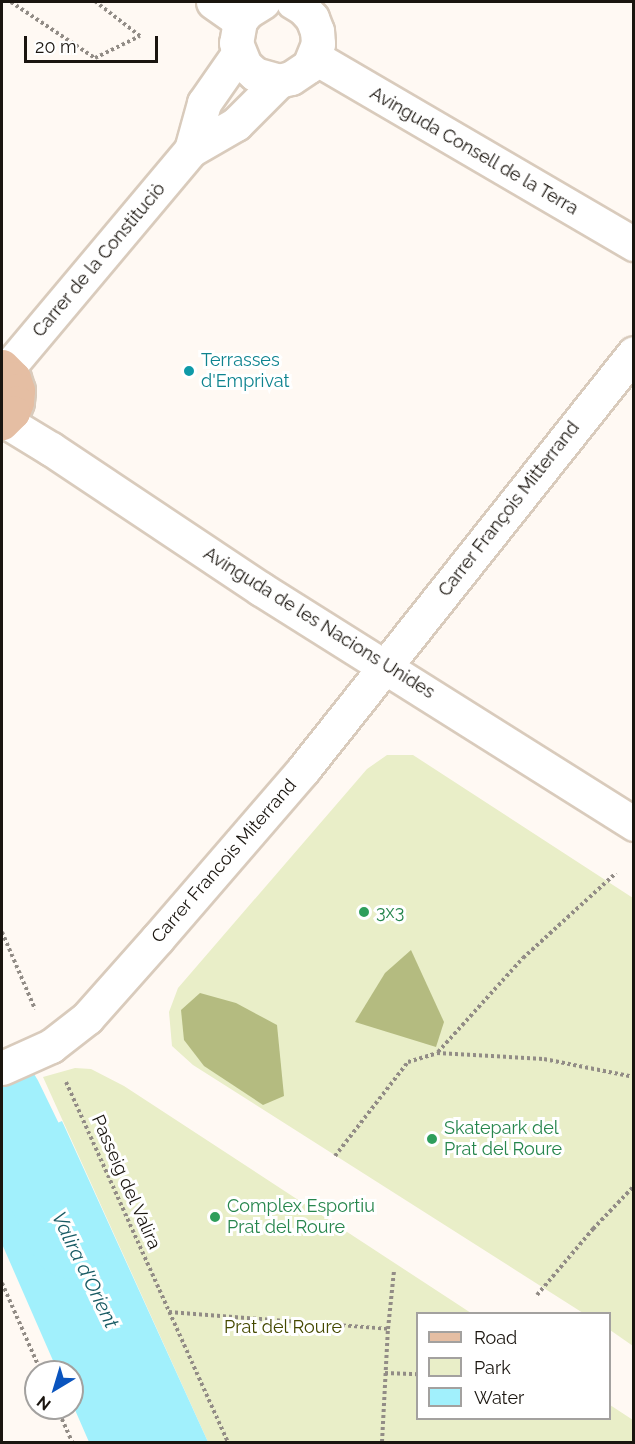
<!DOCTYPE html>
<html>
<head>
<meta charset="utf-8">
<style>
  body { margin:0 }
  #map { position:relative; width:635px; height:1444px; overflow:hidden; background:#fff9f3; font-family:Raleway,sans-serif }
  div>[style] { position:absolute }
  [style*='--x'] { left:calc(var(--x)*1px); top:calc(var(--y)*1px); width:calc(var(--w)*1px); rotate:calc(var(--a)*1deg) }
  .green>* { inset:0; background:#e9eec8 }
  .forest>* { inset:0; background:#b4bb80 }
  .water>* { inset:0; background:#a1f0fc }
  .river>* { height:80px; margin:-40px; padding:0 40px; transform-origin:40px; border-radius:40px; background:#a1f0fc }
  .path>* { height:4px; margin-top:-2px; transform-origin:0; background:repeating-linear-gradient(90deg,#928c86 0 3px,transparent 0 6px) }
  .roads { filter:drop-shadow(2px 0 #d9cbbc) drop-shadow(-2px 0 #d9cbbc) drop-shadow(0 2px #d9cbbc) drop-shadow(0 -2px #d9cbbc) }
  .minor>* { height:33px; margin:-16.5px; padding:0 16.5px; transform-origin:16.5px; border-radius:16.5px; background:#fff }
  .major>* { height:33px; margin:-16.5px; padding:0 16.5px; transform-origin:16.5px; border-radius:16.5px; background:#e5bea3 }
  .dots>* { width:16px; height:16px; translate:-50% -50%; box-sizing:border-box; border:3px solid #fff; border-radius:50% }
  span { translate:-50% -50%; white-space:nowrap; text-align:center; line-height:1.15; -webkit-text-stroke:6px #fff; paint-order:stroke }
  .street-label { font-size:18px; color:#1a150f }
  .culture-label { font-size:18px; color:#0d838f }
  .left { translate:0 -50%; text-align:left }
  .leisure-label { font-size:18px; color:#27864d }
  .park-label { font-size:18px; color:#454901 }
  .water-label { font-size:20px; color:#195b64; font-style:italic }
  .frame { position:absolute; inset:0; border:3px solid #1a150f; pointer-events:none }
  .legend { position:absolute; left:416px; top:1312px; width:195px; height:108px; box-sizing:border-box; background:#fff; border:2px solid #a3a19f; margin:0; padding:8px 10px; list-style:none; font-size:18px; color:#1a150f }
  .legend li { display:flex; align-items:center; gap:12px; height:30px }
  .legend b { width:30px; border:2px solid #a3a19f }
  .north { position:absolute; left:24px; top:1360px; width:60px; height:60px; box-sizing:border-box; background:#fff; border:2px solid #a3a19f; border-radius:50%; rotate:218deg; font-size:16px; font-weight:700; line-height:24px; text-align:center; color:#1a150f }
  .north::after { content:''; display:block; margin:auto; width:21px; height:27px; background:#0a54be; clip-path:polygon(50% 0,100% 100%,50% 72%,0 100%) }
  .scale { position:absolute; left:24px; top:36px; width:134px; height:27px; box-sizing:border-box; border:3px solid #1a150f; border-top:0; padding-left:8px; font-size:18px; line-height:21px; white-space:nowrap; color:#1a150f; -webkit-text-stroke:4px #fff; paint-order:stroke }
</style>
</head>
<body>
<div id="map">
  <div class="green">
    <div style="clip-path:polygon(387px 755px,413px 755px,633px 898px,633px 1346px,610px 1330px,610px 1314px,583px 1313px,193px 1065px,172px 1046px,169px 1012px,178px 988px,367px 769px)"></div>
    <div style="clip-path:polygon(75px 1068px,91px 1069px,124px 1086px,471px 1313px,418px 1314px,418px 1418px,610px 1418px,610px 1405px,633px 1420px,633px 1442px,208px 1442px,43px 1077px)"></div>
  </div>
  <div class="forest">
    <div style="clip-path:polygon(411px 950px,444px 1022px,436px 1047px,355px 1022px,385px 973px)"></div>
    <div style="clip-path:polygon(200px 993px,236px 1003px,277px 1025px,284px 1096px,263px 1105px,204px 1066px,184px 1040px,181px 1010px)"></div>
  </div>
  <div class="water">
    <div style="clip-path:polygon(62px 1121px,208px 1442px,89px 1442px,72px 1403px,72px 1372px,58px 1372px,2px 1244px,2px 1147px)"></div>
  </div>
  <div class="river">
    <div style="--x:2;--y:1098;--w:156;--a:64.1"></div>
  </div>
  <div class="path">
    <div style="--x:11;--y:2;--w:101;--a:33.7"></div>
    <div style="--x:95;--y:58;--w:50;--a:-26.1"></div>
    <div style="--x:140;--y:36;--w:56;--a:-142.3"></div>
    <div style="--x:2;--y:932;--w:84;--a:66.8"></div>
    <div style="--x:438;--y:1052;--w:127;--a:-47.9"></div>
    <div style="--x:523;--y:958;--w:126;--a:-42.4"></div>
    <div style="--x:66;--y:1082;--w:395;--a:65.8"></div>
    <div style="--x:335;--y:1156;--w:119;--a:-52.2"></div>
    <div style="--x:408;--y:1062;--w:30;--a:-17"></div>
    <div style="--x:437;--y:1053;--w:107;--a:3.2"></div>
    <div style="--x:544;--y:1059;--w:92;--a:11.3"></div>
    <div style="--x:2;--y:1283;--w:97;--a:66.3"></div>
    <div style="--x:537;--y:1295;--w:87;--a:-49.7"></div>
    <div style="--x:593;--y:1229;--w:59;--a:-46.4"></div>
    <div style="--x:169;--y:1312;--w:220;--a:4.4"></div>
    <div style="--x:385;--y:1373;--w:33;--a:2"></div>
    <div style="--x:57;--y:1408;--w:37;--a:66"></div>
    <div style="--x:382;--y:1442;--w:113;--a:-87"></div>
    <div style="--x:388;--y:1329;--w:58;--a:-84.1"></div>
  </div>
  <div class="roads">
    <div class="minor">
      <div style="--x:213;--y:2;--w:33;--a:35"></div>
      <div style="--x:263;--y:2;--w:19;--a:148"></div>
      <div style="--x:247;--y:12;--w:11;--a:128"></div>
      <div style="--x:240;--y:21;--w:22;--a:100"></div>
      <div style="--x:236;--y:43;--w:24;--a:68"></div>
      <div style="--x:245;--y:65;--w:13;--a:42"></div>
      <div style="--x:255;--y:74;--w:25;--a:16"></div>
      <div style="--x:279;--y:81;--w:12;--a:-14"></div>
      <div style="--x:291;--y:78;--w:22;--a:-34"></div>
      <div style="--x:309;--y:66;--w:24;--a:-68"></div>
      <div style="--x:318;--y:44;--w:13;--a:-94"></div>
      <div style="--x:317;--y:31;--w:14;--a:-111"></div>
      <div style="--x:312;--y:18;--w:13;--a:-132"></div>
      <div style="--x:303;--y:8;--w:12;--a:-149"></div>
      <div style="--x:314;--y:57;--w:371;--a:30.3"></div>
      <div style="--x:191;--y:150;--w:49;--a:-74.5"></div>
      <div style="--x:204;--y:103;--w:60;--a:-55.2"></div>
      <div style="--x:7;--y:369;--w:286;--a:-50"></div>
      <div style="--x:191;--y:150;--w:52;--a:-30"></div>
      <div style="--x:236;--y:124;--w:61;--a:-45"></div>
      <div style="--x:5;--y:421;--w:54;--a:31.3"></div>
      <div style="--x:51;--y:449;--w:252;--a:33.7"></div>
      <div style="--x:261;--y:589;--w:441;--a:32.2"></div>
      <div style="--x:2;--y:1068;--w:54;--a:-24.2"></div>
      <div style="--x:51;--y:1046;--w:46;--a:-37.9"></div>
      <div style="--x:87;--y:1018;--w:107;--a:-48.4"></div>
      <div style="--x:158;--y:938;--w:222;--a:-49.2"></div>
      <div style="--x:303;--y:770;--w:532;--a:-51.56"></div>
    </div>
    <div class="major">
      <div style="--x:2;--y:366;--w:17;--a:45"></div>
      <div style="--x:14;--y:378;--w:13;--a:72"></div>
      <div style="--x:18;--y:390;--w:12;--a:95"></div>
      <div style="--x:17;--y:402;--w:11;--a:112"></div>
      <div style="--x:13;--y:412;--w:16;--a:135"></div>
    </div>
  </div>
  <div class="dots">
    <div style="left:189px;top:371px;background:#0f9aa8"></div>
    <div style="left:364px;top:912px;background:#2e9e5b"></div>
    <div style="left:432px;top:1139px;background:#2e9e5b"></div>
    <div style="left:215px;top:1217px;background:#2e9e5b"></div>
  </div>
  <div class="street-label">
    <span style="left:474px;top:151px;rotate:30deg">Avinguda Consell de la Terra</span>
    <span style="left:99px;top:260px;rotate:-50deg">Carrer de la Constituciò</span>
    <span style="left:509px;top:509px;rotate:-52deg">Carrer François Mitterrand</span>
    <span style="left:319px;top:623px;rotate:32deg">Avinguda de les Nacions Unides</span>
    <span style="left:224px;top:861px;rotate:-49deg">Carrer Francois Miterrand</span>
    <span style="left:126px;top:1182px;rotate:66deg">Passeig del Valira</span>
  </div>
  <div class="culture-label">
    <span class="left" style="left:201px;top:371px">Terrasses<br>d'Emprivat</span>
  </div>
  <div class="leisure-label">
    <span class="left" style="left:376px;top:912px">3x3</span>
    <span class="left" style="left:444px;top:1139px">Skatepark del<br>Prat del Roure</span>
    <span class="left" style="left:227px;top:1217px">Complex Esportiu<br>Prat del Roure</span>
  </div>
  <div class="park-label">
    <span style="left:283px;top:1327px">Prat del Roure</span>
  </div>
  <div class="water-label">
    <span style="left:85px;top:1270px;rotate:64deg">Valira d'Orient</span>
  </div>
  <div class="frame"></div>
  <ul class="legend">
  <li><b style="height:8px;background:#e5bea3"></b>Road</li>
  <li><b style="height:16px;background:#e9eec8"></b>Park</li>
  <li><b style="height:16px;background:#a1f0fc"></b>Water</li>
  </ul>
  <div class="north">N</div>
  <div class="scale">20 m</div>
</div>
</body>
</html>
